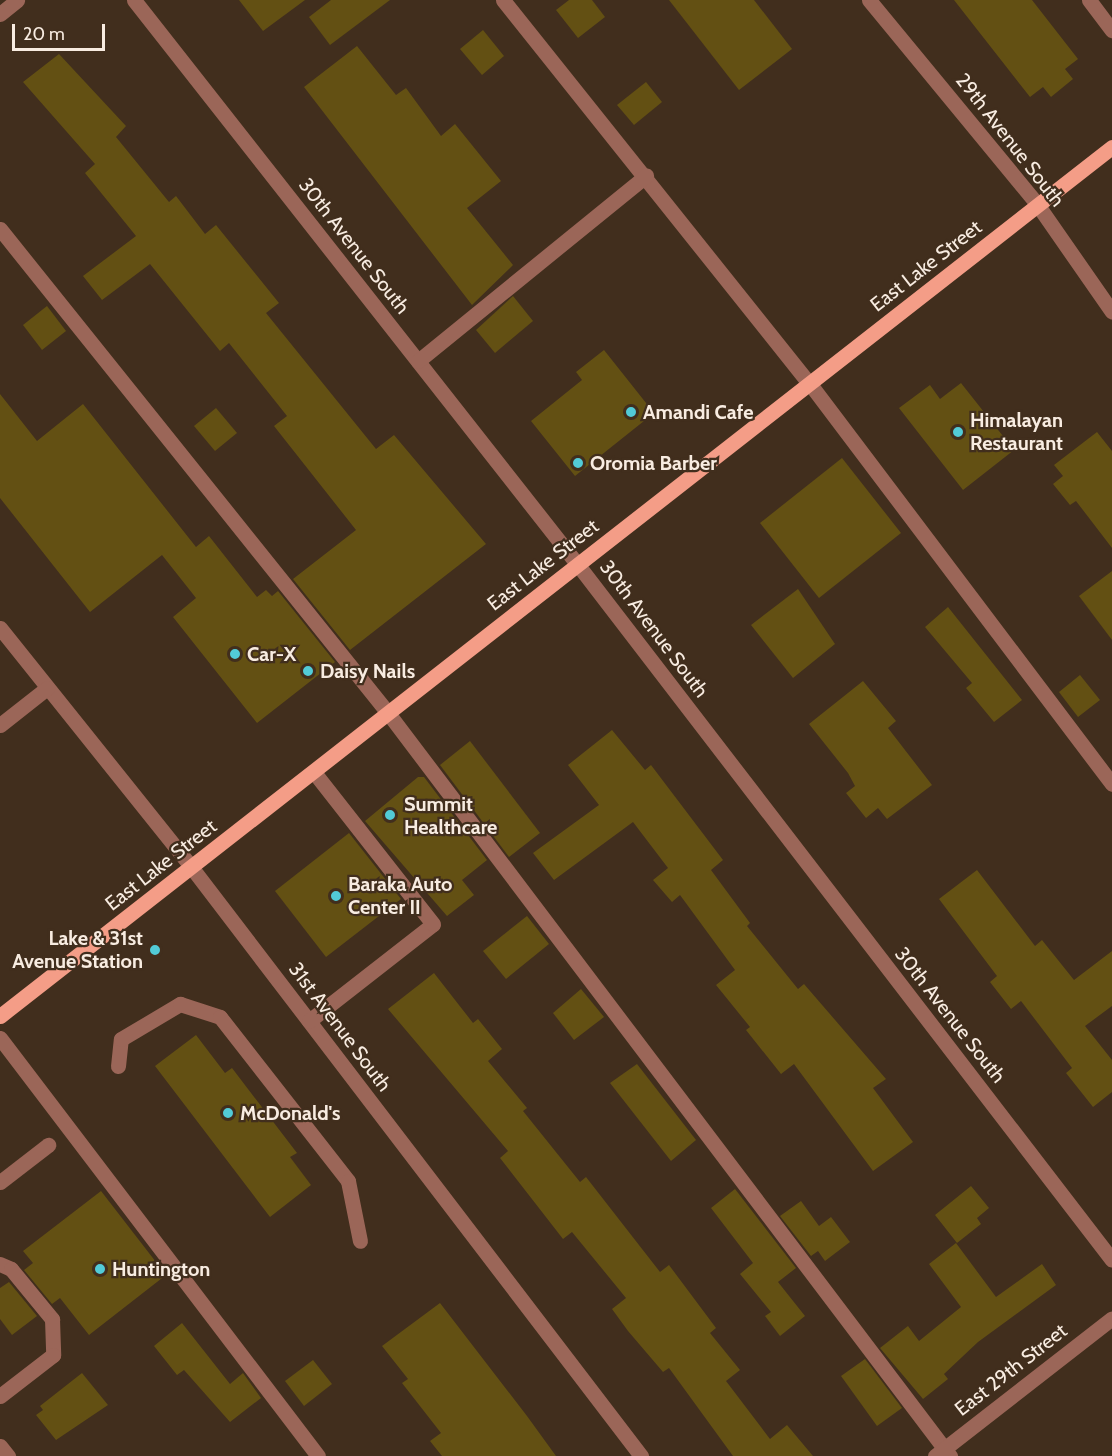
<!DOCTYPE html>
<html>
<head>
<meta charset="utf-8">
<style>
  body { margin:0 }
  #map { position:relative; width:1112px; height:1456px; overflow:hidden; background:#412e1d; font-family:Cabin,sans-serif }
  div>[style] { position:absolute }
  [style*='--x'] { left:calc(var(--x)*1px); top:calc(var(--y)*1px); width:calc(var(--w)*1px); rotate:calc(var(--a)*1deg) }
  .building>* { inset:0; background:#635013 }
  .minor>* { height:15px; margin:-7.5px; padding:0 7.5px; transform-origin:7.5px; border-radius:7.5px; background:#9b6658 }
  .major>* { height:15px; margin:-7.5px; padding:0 7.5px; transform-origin:7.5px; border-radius:7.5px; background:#f49d87 }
  .dots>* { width:16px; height:16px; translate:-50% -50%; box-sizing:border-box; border:3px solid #412e1d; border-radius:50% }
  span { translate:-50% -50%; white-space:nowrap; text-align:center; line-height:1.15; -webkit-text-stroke:4.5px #412e1d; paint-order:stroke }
  .street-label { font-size:20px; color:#f8ece1 }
  .poi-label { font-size:20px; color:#f8ece1; font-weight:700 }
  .left { translate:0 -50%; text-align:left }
  .right { translate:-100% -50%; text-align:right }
  .scale { position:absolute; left:12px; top:24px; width:93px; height:27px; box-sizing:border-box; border:3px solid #f8ece1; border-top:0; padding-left:8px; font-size:18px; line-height:21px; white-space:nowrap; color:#f8ece1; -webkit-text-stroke:4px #412e1d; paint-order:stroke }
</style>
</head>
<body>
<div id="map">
  <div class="building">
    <div style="clip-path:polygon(239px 0,305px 0,263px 31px)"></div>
    <div style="clip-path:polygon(331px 0,390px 0,330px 45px,309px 17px)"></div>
    <div style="clip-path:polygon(569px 0,592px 0,605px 17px,578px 38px,556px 10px)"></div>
    <div style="clip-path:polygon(669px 0,754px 0,792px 49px,739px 90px)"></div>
    <div style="clip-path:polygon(954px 0,1032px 0,1078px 59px,1065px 69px,1073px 79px,1051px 97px,1043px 87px,1030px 97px)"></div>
    <div style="clip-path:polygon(483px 30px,504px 56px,482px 75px,460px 49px)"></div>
    <div style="clip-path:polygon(357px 46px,396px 95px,406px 88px,441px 136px,455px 124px,501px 181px,467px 208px,513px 265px,472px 305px,304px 87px)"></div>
    <div style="clip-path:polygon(59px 54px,126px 126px,116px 137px,169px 202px,176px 196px,205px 234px,216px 225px,279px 303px,266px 313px,376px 449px,394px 435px,486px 544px,350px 650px,293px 579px,356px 530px,274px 426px,287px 416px,229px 343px,220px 351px,150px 264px,102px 300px,83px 276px,136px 236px,85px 173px,95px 164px,23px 82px)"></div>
    <div style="clip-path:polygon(646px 82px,662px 102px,634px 125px,617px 105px)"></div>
    <div style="clip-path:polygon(513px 296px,533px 321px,495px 353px,476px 330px)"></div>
    <div style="clip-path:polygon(47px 306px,66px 331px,42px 350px,23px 325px)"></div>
    <div style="clip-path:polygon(604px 350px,654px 413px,575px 476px,531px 421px,582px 380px,576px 372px)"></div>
    <div style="clip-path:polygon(961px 383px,1014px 450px,963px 490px,899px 408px,930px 385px,940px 399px)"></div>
    <div style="clip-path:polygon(0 394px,37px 441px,83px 404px,196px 547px,209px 536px,257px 597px,266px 590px,272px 596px,278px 591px,335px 662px,257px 723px,173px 617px,196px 598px,162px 555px,90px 612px,0 498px)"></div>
    <div style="clip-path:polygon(216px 408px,237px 433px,215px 451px,194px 426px)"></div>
    <div style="clip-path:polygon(1097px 432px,1112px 451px,1112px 548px,1076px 501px,1070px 505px,1053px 484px,1063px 476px,1054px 465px)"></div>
    <div style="clip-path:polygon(842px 458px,901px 533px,819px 598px,760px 523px)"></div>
    <div style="clip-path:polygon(1112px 571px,1112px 640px,1079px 596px)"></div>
    <div style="clip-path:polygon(798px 589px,835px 644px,793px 678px,751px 625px)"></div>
    <div style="clip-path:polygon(948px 607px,1022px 700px,994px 722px,966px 688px,972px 683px,925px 627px)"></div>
    <div style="clip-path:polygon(1080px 675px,1100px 700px,1078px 717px,1059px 692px)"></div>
    <div style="clip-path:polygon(863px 681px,896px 721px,888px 728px,932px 785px,887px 819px,878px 808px,866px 818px,846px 793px,855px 786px,848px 773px,809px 724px)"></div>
    <div style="clip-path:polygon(612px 730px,645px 770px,651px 765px,723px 860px,711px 870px,750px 923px,747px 926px,798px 989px,804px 984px,886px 1079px,873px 1088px,913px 1142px,873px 1171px,794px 1064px,781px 1074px,746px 1030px,750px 1027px,716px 985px,735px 970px,680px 895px,672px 902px,653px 880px,668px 868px,633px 822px,554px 880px,533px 853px,599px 805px,568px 765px)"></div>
    <div style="clip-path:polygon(470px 741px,540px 833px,509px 857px,440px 765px)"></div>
    <div style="clip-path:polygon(418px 777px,424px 777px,487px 860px,462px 880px,474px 895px,447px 916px,365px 821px)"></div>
    <div style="clip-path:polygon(349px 833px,401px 899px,326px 957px,275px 891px)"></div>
    <div style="clip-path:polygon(977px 870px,1035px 946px,1042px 940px,1074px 980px,1112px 951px,1112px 1006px,1085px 1026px,1112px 1060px,1112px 1092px,1093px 1107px,1066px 1073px,1072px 1068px,1021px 1001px,1011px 1009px,990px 982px,997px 976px,939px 899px)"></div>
    <div style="clip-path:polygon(527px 916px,549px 944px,506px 979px,483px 951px)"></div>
    <div style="clip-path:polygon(434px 973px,473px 1023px,478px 1019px,502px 1049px,488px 1061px,527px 1108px,523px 1111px,580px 1182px,586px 1177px,660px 1272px,669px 1265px,716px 1328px,710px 1333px,740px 1370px,726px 1381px,770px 1439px,787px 1425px,813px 1456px,733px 1456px,669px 1368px,663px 1372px,628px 1331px,612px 1309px,626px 1298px,572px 1232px,563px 1239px,500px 1158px,508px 1151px,388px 1009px)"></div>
    <div style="clip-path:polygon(581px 989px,604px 1017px,574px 1040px,553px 1013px)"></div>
    <div style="clip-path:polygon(196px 1035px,225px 1073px,232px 1068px,297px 1153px,290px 1157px,311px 1185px,270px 1217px,155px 1066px)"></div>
    <div style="clip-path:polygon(637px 1064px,696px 1140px,671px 1161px,610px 1083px)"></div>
    <div style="clip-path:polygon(971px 1186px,989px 1208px,977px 1218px,981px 1224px,957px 1243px,935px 1215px)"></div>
    <div style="clip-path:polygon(735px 1189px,796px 1268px,778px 1282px,805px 1316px,780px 1336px,765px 1316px,771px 1312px,740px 1274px,753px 1263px,711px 1208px)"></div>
    <div style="clip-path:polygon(101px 1191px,166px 1275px,89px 1335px,60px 1298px,52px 1304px,24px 1270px,33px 1263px,23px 1251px)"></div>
    <div style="clip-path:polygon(801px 1201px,819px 1226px,831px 1217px,850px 1242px,825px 1261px,818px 1251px,811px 1256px,780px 1216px)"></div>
    <div style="clip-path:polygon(956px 1243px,996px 1297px,1042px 1264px,1056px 1285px,978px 1342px,944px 1374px,948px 1379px,923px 1399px,880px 1348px,908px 1326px,919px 1341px,961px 1307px,929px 1264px)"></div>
    <div style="clip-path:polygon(9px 1282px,37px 1316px,12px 1335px,0 1319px,0 1288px)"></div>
    <div style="clip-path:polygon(440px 1303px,527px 1416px,556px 1456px,442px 1456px,430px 1441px,441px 1433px,402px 1383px,408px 1379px,382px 1346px)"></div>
    <div style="clip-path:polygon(182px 1323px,230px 1384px,243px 1373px,261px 1398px,230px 1422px,184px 1370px,177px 1375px,154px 1346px)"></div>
    <div style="clip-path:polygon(865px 1359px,902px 1408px,877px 1426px,841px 1376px)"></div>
    <div style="clip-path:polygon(313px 1360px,332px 1384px,304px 1406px,285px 1381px)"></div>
    <div style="clip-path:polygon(82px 1373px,108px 1405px,56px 1440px,36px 1415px,43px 1410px,40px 1406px)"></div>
  </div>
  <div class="minor">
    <div style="--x:134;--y:0;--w:719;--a:51.84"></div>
    <div style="--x:578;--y:565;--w:876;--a:52.46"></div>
    <div style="--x:503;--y:0;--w:492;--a:51.4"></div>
    <div style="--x:810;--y:384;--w:501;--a:52.95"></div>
    <div style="--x:869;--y:0;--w:264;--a:50.5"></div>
    <div style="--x:1037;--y:204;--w:131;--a:55.2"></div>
    <div style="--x:1089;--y:0;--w:38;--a:53"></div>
    <div style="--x:0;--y:14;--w:22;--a:-39"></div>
    <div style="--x:0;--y:229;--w:620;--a:51.28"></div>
    <div style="--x:388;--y:713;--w:932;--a:52.9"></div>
    <div style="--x:418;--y:361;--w:294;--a:-39.1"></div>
    <div style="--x:0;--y:628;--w:307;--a:51.3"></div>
    <div style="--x:192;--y:868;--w:740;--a:52.63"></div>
    <div style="--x:0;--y:725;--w:60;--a:-38.2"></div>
    <div style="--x:309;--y:1021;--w:157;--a:-38"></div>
    <div style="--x:433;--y:924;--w:193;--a:-128.1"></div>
    <div style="--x:0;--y:1038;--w:525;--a:52.74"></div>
    <div style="--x:118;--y:1066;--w:27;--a:-84"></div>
    <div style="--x:121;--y:1039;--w:69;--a:-30.7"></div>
    <div style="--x:180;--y:1004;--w:42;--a:18"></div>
    <div style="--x:220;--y:1017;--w:208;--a:52"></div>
    <div style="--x:348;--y:1181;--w:61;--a:78.7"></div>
    <div style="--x:0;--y:1182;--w:61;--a:-37.6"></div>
    <div style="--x:0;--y:1264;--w:12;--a:24"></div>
    <div style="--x:11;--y:1269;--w:65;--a:50.6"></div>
    <div style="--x:52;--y:1319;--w:36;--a:88"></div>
    <div style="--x:53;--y:1355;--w:67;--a:142.3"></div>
    <div style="--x:0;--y:1446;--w:13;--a:51"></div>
    <div style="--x:935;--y:1456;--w:224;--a:-37.9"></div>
  </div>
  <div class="major">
    <div style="--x:0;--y:1016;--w:1411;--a:-38.01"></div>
  </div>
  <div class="dots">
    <div style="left:631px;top:412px;background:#52cbd7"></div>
    <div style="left:958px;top:432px;background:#52cbd7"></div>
    <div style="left:578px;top:463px;background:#52cbd7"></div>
    <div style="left:235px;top:654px;background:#52cbd7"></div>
    <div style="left:308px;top:671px;background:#52cbd7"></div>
    <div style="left:390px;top:815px;background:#52cbd7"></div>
    <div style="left:336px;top:896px;background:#52cbd7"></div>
    <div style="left:155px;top:950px;background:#52cbd7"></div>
    <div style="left:228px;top:1113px;background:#52cbd7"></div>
    <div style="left:100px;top:1269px;background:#52cbd7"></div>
  </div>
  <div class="street-label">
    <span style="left:1010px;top:140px;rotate:52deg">29th Avenue South</span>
    <span style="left:354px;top:246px;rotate:52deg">30th Avenue South</span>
    <span style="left:926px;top:266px;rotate:-38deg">East Lake Street</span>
    <span style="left:543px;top:565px;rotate:-38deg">East Lake Street</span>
    <span style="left:654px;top:629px;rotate:53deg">30th Avenue South</span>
    <span style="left:161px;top:865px;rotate:-38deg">East Lake Street</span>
    <span style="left:950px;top:1015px;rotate:52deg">30th Avenue South</span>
    <span style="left:340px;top:1027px;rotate:53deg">31st Avenue South</span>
    <span style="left:1011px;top:1370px;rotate:-38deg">East 29th Street</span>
  </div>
  <div class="poi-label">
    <span class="left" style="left:643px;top:412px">Amandi Cafe</span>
    <span class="left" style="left:970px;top:432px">Himalayan<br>Restaurant</span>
    <span class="left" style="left:590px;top:463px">Oromia Barber</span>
    <span class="left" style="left:247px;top:654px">Car-X</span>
    <span class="left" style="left:320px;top:671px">Daisy Nails</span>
    <span class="left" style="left:404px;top:816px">Summit<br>Healthcare</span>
    <span class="left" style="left:348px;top:896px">Baraka Auto<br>Center II</span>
    <span class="right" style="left:143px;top:950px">Lake &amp; 31st<br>Avenue Station</span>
    <span class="left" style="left:240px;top:1113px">McDonald's</span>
    <span class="left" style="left:112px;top:1269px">Huntington</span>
  </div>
  <div class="scale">20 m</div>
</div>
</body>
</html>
